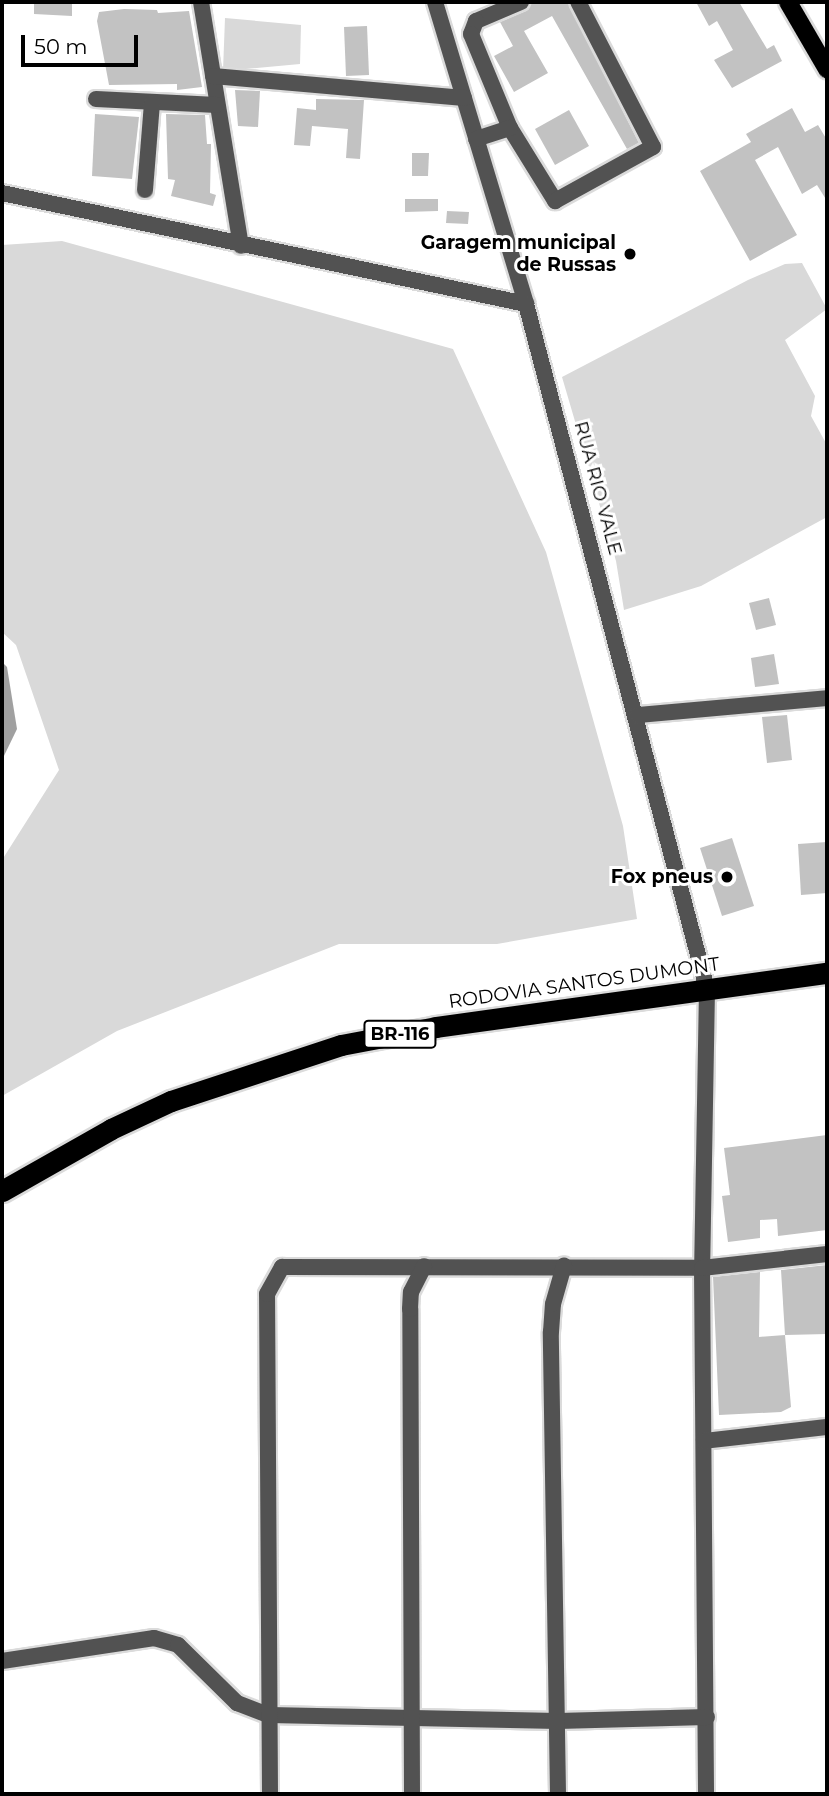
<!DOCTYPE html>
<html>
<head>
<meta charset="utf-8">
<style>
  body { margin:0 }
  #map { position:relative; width:829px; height:1796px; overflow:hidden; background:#fff; font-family:Montserrat,sans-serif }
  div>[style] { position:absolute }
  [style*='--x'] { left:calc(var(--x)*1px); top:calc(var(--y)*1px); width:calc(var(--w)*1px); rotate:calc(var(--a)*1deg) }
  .green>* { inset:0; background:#d9d9d9 }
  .water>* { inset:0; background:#a0a0a0 }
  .building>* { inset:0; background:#c2c2c2 }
  .roads { filter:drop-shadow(2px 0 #dbdbdb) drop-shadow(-2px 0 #dbdbdb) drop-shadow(0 2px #dbdbdb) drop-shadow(0 -2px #dbdbdb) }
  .minor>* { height:16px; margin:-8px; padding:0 8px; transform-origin:8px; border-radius:8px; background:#525252 }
  .major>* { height:18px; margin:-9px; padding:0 9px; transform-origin:9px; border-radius:9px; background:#000 }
  .highway>* { height:21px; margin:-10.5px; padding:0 10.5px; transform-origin:10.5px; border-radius:10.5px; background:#000 }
  .dots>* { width:19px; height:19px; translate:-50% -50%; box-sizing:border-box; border:4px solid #fff; border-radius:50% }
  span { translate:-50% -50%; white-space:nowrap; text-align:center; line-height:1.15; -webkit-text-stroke:6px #fff; paint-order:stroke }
  .shield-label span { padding:2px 5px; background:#fff; border:2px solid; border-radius:5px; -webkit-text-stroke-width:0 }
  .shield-label { font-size:18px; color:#000; font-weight:700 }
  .poi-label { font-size:19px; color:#000; font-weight:700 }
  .right { translate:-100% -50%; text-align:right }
  .street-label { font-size:19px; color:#000 }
  .frame { position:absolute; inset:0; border:4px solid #000; pointer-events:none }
  .scale { position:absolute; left:21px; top:35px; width:117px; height:32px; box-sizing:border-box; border:4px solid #000; border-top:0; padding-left:9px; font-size:21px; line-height:24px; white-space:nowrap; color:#000; -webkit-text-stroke:5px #fff; paint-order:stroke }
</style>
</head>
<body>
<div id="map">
  <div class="green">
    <div style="clip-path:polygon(225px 18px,301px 25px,300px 64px,223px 71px)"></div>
    <div style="clip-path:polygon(62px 241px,453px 349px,546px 552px,623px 826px,637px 919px,497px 944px,339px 944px,117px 1031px,2px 1096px,2px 860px,59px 770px,16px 645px,2px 632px,2px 245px)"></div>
    <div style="clip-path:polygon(802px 263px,827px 309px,785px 340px,815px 396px,811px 416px,827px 445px,827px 517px,701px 586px,624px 610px,616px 561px,562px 377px,748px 280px,785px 264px)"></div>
  </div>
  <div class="water">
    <div style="clip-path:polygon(2px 662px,7px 667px,17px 729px,2px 760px)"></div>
  </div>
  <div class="building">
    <div style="clip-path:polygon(34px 2px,72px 2px,72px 16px,34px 14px)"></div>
    <div style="clip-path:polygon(533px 2px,568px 2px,639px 143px,627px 149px,552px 16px,524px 31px,548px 73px,514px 92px,494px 56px,513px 46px,500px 22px,526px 11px)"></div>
    <div style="clip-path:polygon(696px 2px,739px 2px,767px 49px,774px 45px,782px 61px,732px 88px,714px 60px,733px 50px,717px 21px,709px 26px)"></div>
    <div style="clip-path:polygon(124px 9px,157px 10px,158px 13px,189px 11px,202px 87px,177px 90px,177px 84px,109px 85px,97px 21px,99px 12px)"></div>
    <div style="clip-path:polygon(367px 26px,369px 75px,346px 76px,344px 27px)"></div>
    <div style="clip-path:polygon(235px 90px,260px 91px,258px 127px,238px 126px)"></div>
    <div style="clip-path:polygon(316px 99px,364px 100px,360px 159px,346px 158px,348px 129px,312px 126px,310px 146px,294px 145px,297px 108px,316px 110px)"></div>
    <div style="clip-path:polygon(792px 108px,805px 132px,818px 125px,827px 140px,827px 201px,817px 185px,802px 194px,778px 147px,755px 160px,797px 235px,750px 261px,700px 171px,751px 142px,746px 134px)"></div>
    <div style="clip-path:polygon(569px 110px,589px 146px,555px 165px,535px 129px)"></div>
    <div style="clip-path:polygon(95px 114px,139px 117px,132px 179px,92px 176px)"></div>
    <div style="clip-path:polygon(166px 114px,205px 115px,207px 144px,211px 144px,210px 193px,216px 195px,213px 206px,171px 196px,175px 180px,168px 179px)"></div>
    <div style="clip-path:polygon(412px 153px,429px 153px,428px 176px,412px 176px)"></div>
    <div style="clip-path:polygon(405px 199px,438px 199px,438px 211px,405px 212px)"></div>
    <div style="clip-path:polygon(447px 211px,469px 212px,468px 224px,446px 223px)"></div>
    <div style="clip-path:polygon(769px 598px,776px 625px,756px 630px,749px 603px)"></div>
    <div style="clip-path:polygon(774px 654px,779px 684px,755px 687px,751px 658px)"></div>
    <div style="clip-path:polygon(787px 715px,792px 760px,767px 763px,762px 717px)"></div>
    <div style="clip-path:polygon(732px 838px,754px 906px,722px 916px,700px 848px)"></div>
    <div style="clip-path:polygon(827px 842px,827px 893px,801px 895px,798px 844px)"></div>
    <div style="clip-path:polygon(827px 1135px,827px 1230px,778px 1236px,777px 1219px,760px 1220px,760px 1238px,728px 1242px,722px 1196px,730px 1195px,724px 1148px)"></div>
    <div style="clip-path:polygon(827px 1265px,827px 1334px,785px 1335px,781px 1270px)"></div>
    <div style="clip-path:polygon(760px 1272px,759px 1337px,785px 1335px,791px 1407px,781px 1412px,719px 1415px,713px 1277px)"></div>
  </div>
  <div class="roads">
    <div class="minor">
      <div style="--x:201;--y:2;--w:247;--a:80.7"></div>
      <div style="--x:435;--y:2;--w:315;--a:73.2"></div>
      <div style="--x:526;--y:304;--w:709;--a:75.2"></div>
      <div style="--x:707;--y:989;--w:279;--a:91"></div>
      <div style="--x:702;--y:1268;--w:526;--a:89.56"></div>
      <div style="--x:521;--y:2;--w:49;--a:157.1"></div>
      <div style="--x:476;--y:21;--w:14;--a:111"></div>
      <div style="--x:471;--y:34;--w:102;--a:67.5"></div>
      <div style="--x:510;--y:128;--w:86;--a:58.3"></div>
      <div style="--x:555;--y:201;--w:112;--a:-28.9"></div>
      <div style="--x:653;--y:147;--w:163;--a:-117.3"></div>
      <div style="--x:213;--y:76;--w:252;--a:5"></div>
      <div style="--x:96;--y:99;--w:121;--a:2.8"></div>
      <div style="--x:476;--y:139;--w:36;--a:-18"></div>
      <div style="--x:145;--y:190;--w:87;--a:-85.4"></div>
      <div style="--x:2;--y:193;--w:536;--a:11.96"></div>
      <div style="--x:638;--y:715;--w:190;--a:-5.1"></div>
      <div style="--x:704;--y:1441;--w:124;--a:-6.5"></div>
      <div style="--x:2;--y:1661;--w:154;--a:-8.6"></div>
      <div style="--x:154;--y:1638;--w:25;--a:16"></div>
      <div style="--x:178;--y:1645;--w:83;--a:44.5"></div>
      <div style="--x:237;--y:1703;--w:34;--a:21"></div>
      <div style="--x:269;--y:1715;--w:289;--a:1.2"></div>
      <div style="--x:558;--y:1721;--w:149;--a:-1.5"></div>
      <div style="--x:270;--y:1794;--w:500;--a:-90.34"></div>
      <div style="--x:267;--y:1294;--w:31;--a:-61"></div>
      <div style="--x:282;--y:1267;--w:420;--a:0.1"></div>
      <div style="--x:702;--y:1268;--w:126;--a:-6.4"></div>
      <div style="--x:412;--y:1794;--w:485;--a:-90.2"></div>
      <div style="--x:410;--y:1309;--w:17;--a:-87"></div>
      <div style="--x:411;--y:1292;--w:29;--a:-63"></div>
      <div style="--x:558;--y:1794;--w:462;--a:-90.9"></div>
      <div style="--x:551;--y:1332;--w:28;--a:-86"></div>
      <div style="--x:553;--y:1304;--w:40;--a:-74"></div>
    </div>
    <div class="major">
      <div style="--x:788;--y:2;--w:78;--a:59.8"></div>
    </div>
    <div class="highway">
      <div style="--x:2;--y:1191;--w:125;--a:-29.6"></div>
      <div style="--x:111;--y:1129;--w:66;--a:-25"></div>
      <div style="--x:171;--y:1101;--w:179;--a:-18.2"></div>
      <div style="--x:341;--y:1045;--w:97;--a:-10.7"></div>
      <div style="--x:436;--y:1027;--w:395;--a:-7.9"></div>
    </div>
  </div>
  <div class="dots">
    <div style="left:630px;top:254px;background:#000"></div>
    <div style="left:727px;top:877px;background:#000"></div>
  </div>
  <div class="shield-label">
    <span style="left:400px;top:1034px">BR-116</span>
  </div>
  <div class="poi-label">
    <span class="right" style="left:616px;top:254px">Garagem municipal<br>de Russas</span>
    <span class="right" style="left:713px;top:877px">Fox pneus</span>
  </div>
  <div class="street-label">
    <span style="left:598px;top:488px;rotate:75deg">RUA RIO VALE</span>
    <span style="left:584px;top:983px;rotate:-8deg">RODOVIA SANTOS DUMONT</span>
  </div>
  <div class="frame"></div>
  <div class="scale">50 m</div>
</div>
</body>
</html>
